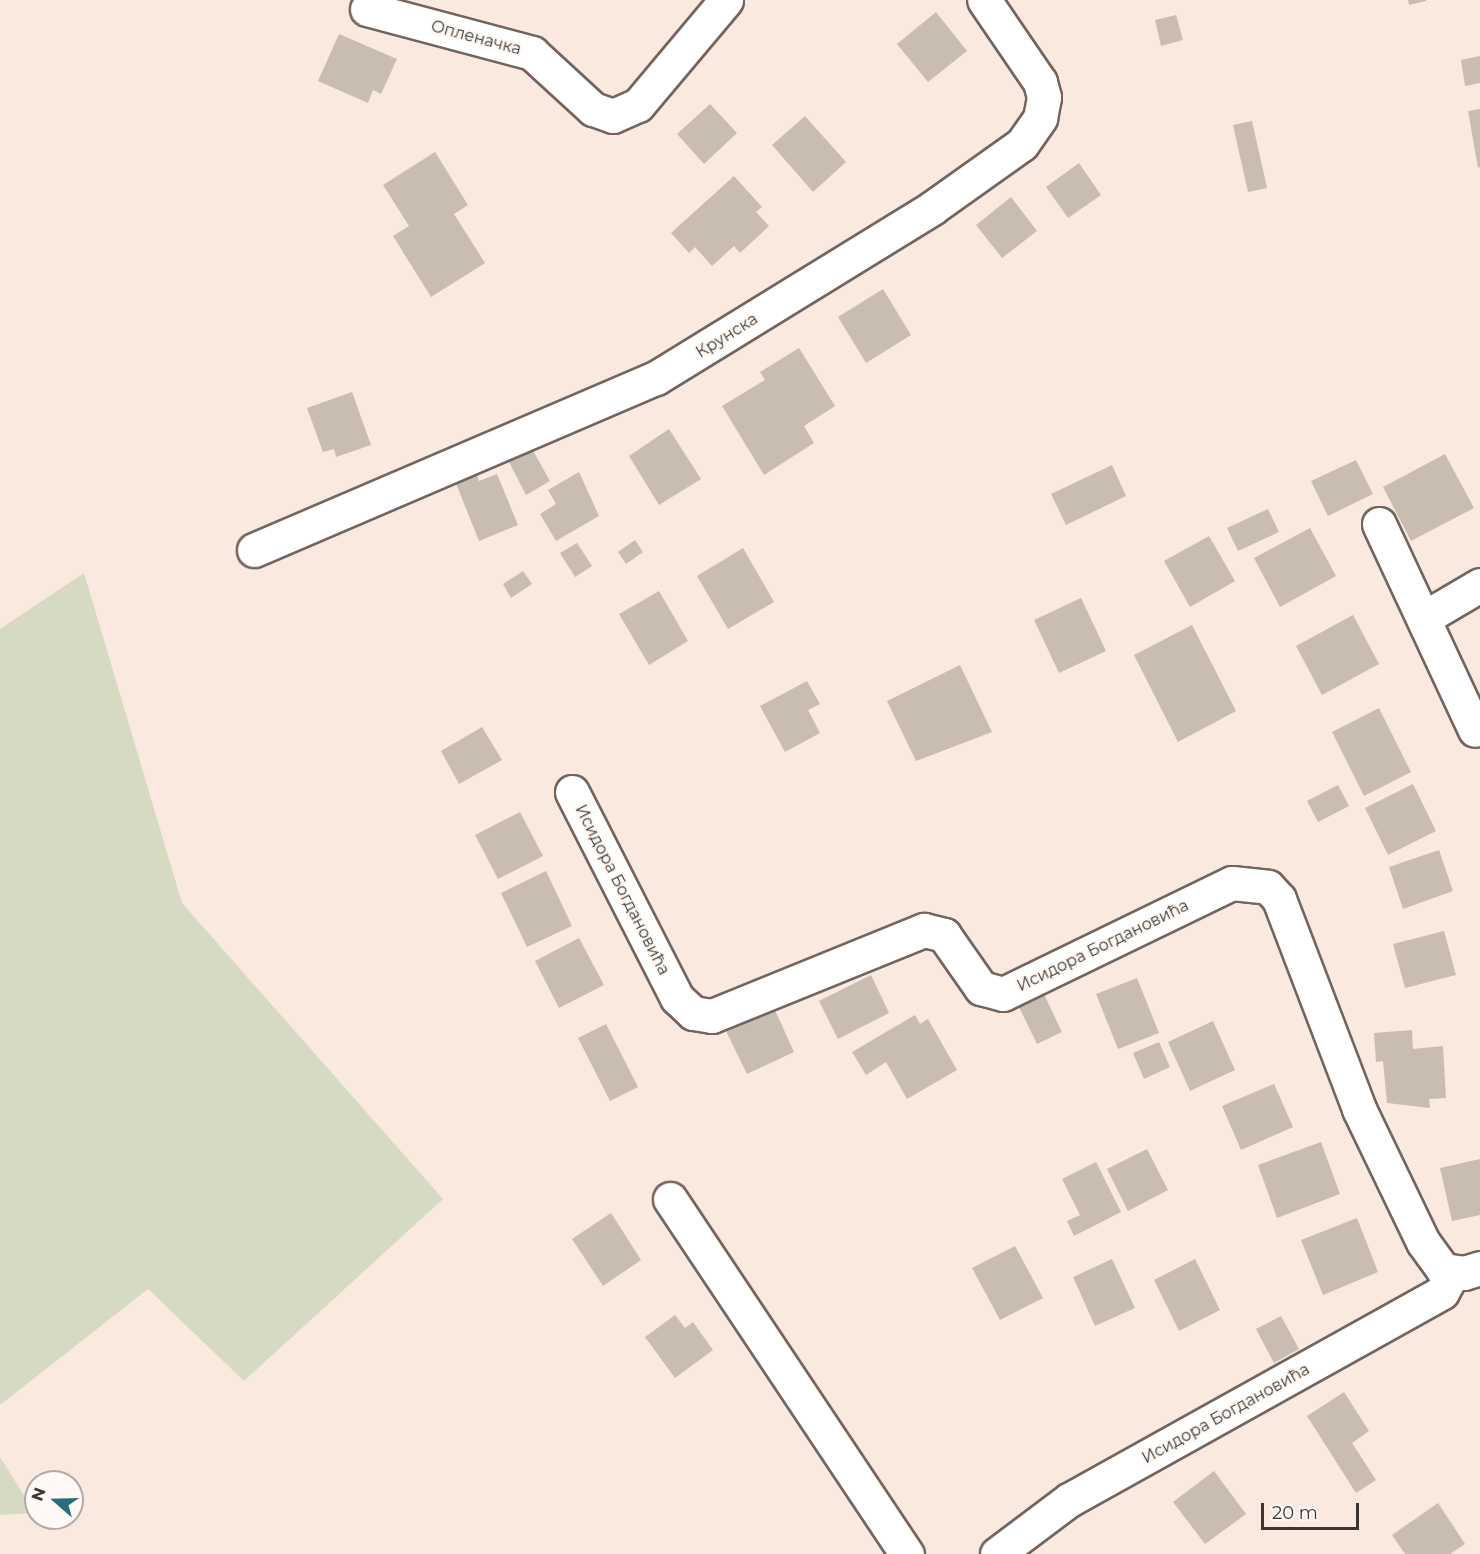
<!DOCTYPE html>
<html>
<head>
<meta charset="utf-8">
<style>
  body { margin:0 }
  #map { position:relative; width:1480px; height:1554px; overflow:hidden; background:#f9e9df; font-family:Montserrat,sans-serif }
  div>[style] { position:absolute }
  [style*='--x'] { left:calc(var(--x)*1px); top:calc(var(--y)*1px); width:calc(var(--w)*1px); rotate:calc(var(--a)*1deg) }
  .green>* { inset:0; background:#d6dac2 }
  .building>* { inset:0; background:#c9bdb1 }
  .roads { filter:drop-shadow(2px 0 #73655d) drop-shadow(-2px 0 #73655d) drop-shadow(0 2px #73655d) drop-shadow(0 -2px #73655d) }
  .minor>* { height:33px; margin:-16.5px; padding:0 16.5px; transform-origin:16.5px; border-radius:16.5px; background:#fff }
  span { translate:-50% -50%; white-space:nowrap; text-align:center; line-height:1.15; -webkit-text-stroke:4.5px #fff8f4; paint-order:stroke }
  .street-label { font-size:16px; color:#3c3632 }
  .north { position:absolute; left:24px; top:1470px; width:60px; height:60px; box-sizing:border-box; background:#fff8f4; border:2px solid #b1aaa6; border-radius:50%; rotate:290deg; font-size:16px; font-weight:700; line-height:24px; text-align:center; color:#3c3632 }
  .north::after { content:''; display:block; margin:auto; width:21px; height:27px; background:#296d7e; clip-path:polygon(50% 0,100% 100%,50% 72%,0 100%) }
  .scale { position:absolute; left:1261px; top:1503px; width:98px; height:27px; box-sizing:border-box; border:3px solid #3c3632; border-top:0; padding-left:8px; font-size:18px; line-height:21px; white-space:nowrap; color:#3c3632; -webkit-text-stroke:4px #fff8f4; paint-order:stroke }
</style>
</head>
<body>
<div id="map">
  <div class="green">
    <div style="clip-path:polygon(84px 573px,182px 903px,443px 1199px,244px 1381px,148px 1289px,0 1405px,0 629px)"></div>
    <div style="clip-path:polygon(0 1457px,35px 1513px,0 1515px)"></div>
  </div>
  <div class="building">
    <div style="clip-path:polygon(1408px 0,1426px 0,1426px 1px,1409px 5px)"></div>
    <div style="clip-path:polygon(936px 12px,967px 51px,928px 82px,897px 44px)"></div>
    <div style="clip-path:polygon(1176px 15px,1183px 40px,1161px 46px,1155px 20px)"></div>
    <div style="clip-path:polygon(339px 34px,397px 59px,381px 94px,373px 90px,368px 103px,318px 81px)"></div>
    <div style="clip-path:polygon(1480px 56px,1480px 83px,1465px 86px,1461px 60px)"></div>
    <div style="clip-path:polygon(710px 104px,737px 133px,704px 164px,677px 134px)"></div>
    <div style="clip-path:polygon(1480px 109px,1480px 167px,1478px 168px,1468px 111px)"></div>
    <div style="clip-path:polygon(805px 116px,846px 162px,813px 192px,772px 145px)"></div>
    <div style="clip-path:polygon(1252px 121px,1267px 188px,1248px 192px,1233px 125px)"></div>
    <div style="clip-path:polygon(435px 152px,468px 205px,454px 214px,485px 263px,431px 297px,393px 236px,409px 226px,383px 185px)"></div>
    <div style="clip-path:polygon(1079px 163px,1101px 195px,1068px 218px,1046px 187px)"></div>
    <div style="clip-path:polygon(734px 176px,762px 207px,756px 212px,769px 226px,740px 253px,734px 246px,712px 266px,695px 247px,689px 253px,671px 233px)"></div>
    <div style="clip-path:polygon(1011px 197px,1037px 231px,1002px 258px,976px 225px)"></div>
    <div style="clip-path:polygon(883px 289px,911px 335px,866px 363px,838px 317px)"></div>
    <div style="clip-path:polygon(799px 348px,835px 406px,804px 426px,814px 443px,764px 475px,722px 406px,765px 380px,760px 372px)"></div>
    <div style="clip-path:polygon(352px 392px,371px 445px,336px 457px,334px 449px,323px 452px,307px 408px)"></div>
    <div style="clip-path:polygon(669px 429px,701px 479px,659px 505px,629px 456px)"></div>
    <div style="clip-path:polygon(531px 447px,550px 481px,526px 495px,508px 460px)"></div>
    <div style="clip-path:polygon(1445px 454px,1474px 508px,1411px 541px,1383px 487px)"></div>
    <div style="clip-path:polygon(1356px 460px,1373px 494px,1328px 516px,1311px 481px)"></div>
    <div style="clip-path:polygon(1112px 465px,1126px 496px,1066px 525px,1051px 494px)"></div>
    <div style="clip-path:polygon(474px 468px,479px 481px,497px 474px,518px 525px,479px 541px,453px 476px)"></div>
    <div style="clip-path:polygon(579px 472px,599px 516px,556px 541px,540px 514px,556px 504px,548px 490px)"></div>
    <div style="clip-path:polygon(1268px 509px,1279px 532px,1238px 551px,1227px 528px)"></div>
    <div style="clip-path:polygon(1310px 528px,1336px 576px,1280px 607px,1254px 558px)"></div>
    <div style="clip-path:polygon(1209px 536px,1235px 581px,1190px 607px,1164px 561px)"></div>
    <div style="clip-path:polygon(635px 540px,643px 552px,626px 564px,618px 552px)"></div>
    <div style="clip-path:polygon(577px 543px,592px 566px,575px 577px,560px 553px)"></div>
    <div style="clip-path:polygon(743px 548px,774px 602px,728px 629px,697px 576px)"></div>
    <div style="clip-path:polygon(523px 571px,532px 584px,511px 598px,503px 584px)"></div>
    <div style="clip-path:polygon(659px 591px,688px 641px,649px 665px,619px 614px)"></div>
    <div style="clip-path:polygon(1081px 598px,1106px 651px,1059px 673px,1034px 620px)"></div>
    <div style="clip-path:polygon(1353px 615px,1379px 664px,1322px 695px,1296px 646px)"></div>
    <div style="clip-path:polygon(1192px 625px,1236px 711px,1178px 742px,1134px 655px)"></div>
    <div style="clip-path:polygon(960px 665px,992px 732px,916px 761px,887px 701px)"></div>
    <div style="clip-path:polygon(807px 681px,820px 704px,808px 710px,820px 733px,785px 752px,760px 706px)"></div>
    <div style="clip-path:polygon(1379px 708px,1411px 772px,1364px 796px,1332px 732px)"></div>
    <div style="clip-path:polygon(482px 727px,502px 760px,459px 784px,441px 751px)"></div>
    <div style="clip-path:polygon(1413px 784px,1436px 831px,1388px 855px,1365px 808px)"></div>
    <div style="clip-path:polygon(1338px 785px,1349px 806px,1318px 822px,1307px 801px)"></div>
    <div style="clip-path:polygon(520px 812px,543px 856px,498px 879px,475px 835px)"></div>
    <div style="clip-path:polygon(1439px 850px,1453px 891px,1403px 909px,1389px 867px)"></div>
    <div style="clip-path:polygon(546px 871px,572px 926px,527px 947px,501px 893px)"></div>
    <div style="clip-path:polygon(1444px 931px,1456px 975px,1405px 988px,1393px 944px)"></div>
    <div style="clip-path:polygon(579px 938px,604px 985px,559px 1008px,535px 961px)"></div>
    <div style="clip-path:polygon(871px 975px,889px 1013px,838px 1039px,819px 1001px)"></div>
    <div style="clip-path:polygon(1137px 978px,1159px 1033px,1118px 1049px,1096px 994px)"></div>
    <div style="clip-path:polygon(1042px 990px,1062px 1032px,1037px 1044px,1017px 1003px)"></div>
    <div style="clip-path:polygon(774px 1008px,794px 1052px,747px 1074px,726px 1031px)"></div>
    <div style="clip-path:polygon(915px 1015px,920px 1024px,928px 1019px,957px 1070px,907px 1099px,886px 1062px,866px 1075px,852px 1052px)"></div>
    <div style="clip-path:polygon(1213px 1021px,1235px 1070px,1190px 1091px,1168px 1042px)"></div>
    <div style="clip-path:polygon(606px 1024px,638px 1087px,610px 1101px,578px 1038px)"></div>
    <div style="clip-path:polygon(1412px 1030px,1413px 1049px,1443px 1046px,1446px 1098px,1429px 1099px,1430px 1108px,1387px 1103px,1383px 1061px,1376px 1062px,1374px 1033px)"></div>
    <div style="clip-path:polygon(1159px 1042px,1170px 1067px,1144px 1079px,1133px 1053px)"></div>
    <div style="clip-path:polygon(1274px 1084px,1293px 1127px,1241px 1150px,1222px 1106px)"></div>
    <div style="clip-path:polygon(1321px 1142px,1340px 1194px,1277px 1218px,1258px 1165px)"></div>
    <div style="clip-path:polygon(1147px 1149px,1168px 1190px,1128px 1211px,1107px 1169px)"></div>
    <div style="clip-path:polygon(1480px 1159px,1480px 1215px,1452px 1221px,1440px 1168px)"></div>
    <div style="clip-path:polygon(1096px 1162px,1121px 1212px,1074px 1236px,1067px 1221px,1080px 1215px,1062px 1179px)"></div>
    <div style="clip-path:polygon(611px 1213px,641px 1260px,603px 1286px,572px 1239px)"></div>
    <div style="clip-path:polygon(1357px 1218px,1378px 1272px,1323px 1295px,1301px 1240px)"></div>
    <div style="clip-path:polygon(1015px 1246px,1043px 1298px,1000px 1320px,972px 1268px)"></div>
    <div style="clip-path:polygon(1112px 1259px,1135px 1308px,1095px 1326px,1073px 1277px)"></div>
    <div style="clip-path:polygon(1195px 1259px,1220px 1310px,1179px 1331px,1154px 1280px)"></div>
    <div style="clip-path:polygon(675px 1315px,685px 1328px,693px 1322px,713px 1350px,675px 1378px,645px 1337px)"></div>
    <div style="clip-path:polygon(1281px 1316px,1299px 1349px,1274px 1363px,1256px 1329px)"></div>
    <div style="clip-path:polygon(1344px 1392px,1369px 1431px,1352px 1443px,1376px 1480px,1356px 1493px,1307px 1416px)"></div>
    <div style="clip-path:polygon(1214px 1471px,1246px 1514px,1205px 1544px,1173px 1502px)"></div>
    <div style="clip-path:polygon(1438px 1503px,1465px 1544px,1450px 1554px,1405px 1554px,1392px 1535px)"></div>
  </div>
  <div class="roads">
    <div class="minor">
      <div style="--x:367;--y:9;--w:171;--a:14.9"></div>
      <div style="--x:532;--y:53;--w:83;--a:42.6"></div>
      <div style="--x:593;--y:109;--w:21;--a:19"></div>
      <div style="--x:613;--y:116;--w:27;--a:-24"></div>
      <div style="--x:638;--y:105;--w:137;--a:-50"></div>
      <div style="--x:1379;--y:524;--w:227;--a:65"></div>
      <div style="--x:254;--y:550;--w:437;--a:-23.2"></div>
      <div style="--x:656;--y:378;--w:324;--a:-31.6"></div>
      <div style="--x:932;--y:208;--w:110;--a:-35.4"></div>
      <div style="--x:1022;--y:144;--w:32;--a:-55"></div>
      <div style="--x:1040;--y:118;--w:21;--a:-79"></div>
      <div style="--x:1044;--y:97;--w:16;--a:-105"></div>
      <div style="--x:1040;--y:82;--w:99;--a:-124.3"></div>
      <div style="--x:1424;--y:618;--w:65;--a:-30.5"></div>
      <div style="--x:572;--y:792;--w:231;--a:63"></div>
      <div style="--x:677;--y:998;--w:22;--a:43"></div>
      <div style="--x:693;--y:1013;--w:19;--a:9"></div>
      <div style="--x:712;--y:1016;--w:229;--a:-22.1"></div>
      <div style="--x:924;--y:930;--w:21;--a:14"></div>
      <div style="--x:944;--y:935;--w:65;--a:55.1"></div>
      <div style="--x:981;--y:988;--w:23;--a:15"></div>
      <div style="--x:1003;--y:994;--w:254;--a:-25.9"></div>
      <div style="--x:1232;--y:883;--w:36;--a:6"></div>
      <div style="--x:1268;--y:887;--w:16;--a:47"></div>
      <div style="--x:1279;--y:899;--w:225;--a:69.1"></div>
      <div style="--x:1359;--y:1109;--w:148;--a:64.3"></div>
      <div style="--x:1423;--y:1242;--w:34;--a:54"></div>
      <div style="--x:1443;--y:1270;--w:21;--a:8"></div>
      <div style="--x:1464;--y:1273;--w:17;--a:-17"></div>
      <div style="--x:670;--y:1199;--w:427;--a:56.3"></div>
      <div style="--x:997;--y:1554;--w:90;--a:-36.9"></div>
      <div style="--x:1069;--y:1500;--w:427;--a:-29.1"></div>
      <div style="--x:1442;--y:1292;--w:21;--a:-61"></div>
    </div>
  </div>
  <div class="street-label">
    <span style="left:476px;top:38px;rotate:15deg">Опленачка</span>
    <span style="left:727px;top:336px;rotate:-32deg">Крунска</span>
    <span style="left:622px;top:890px;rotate:63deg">Исидора Богдановића</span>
    <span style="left:1103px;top:946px;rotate:-26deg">Исидора Богдановића</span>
    <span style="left:1226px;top:1414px;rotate:-29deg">Исидора Богдановића</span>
  </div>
  <div class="north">N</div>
  <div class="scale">20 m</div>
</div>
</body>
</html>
